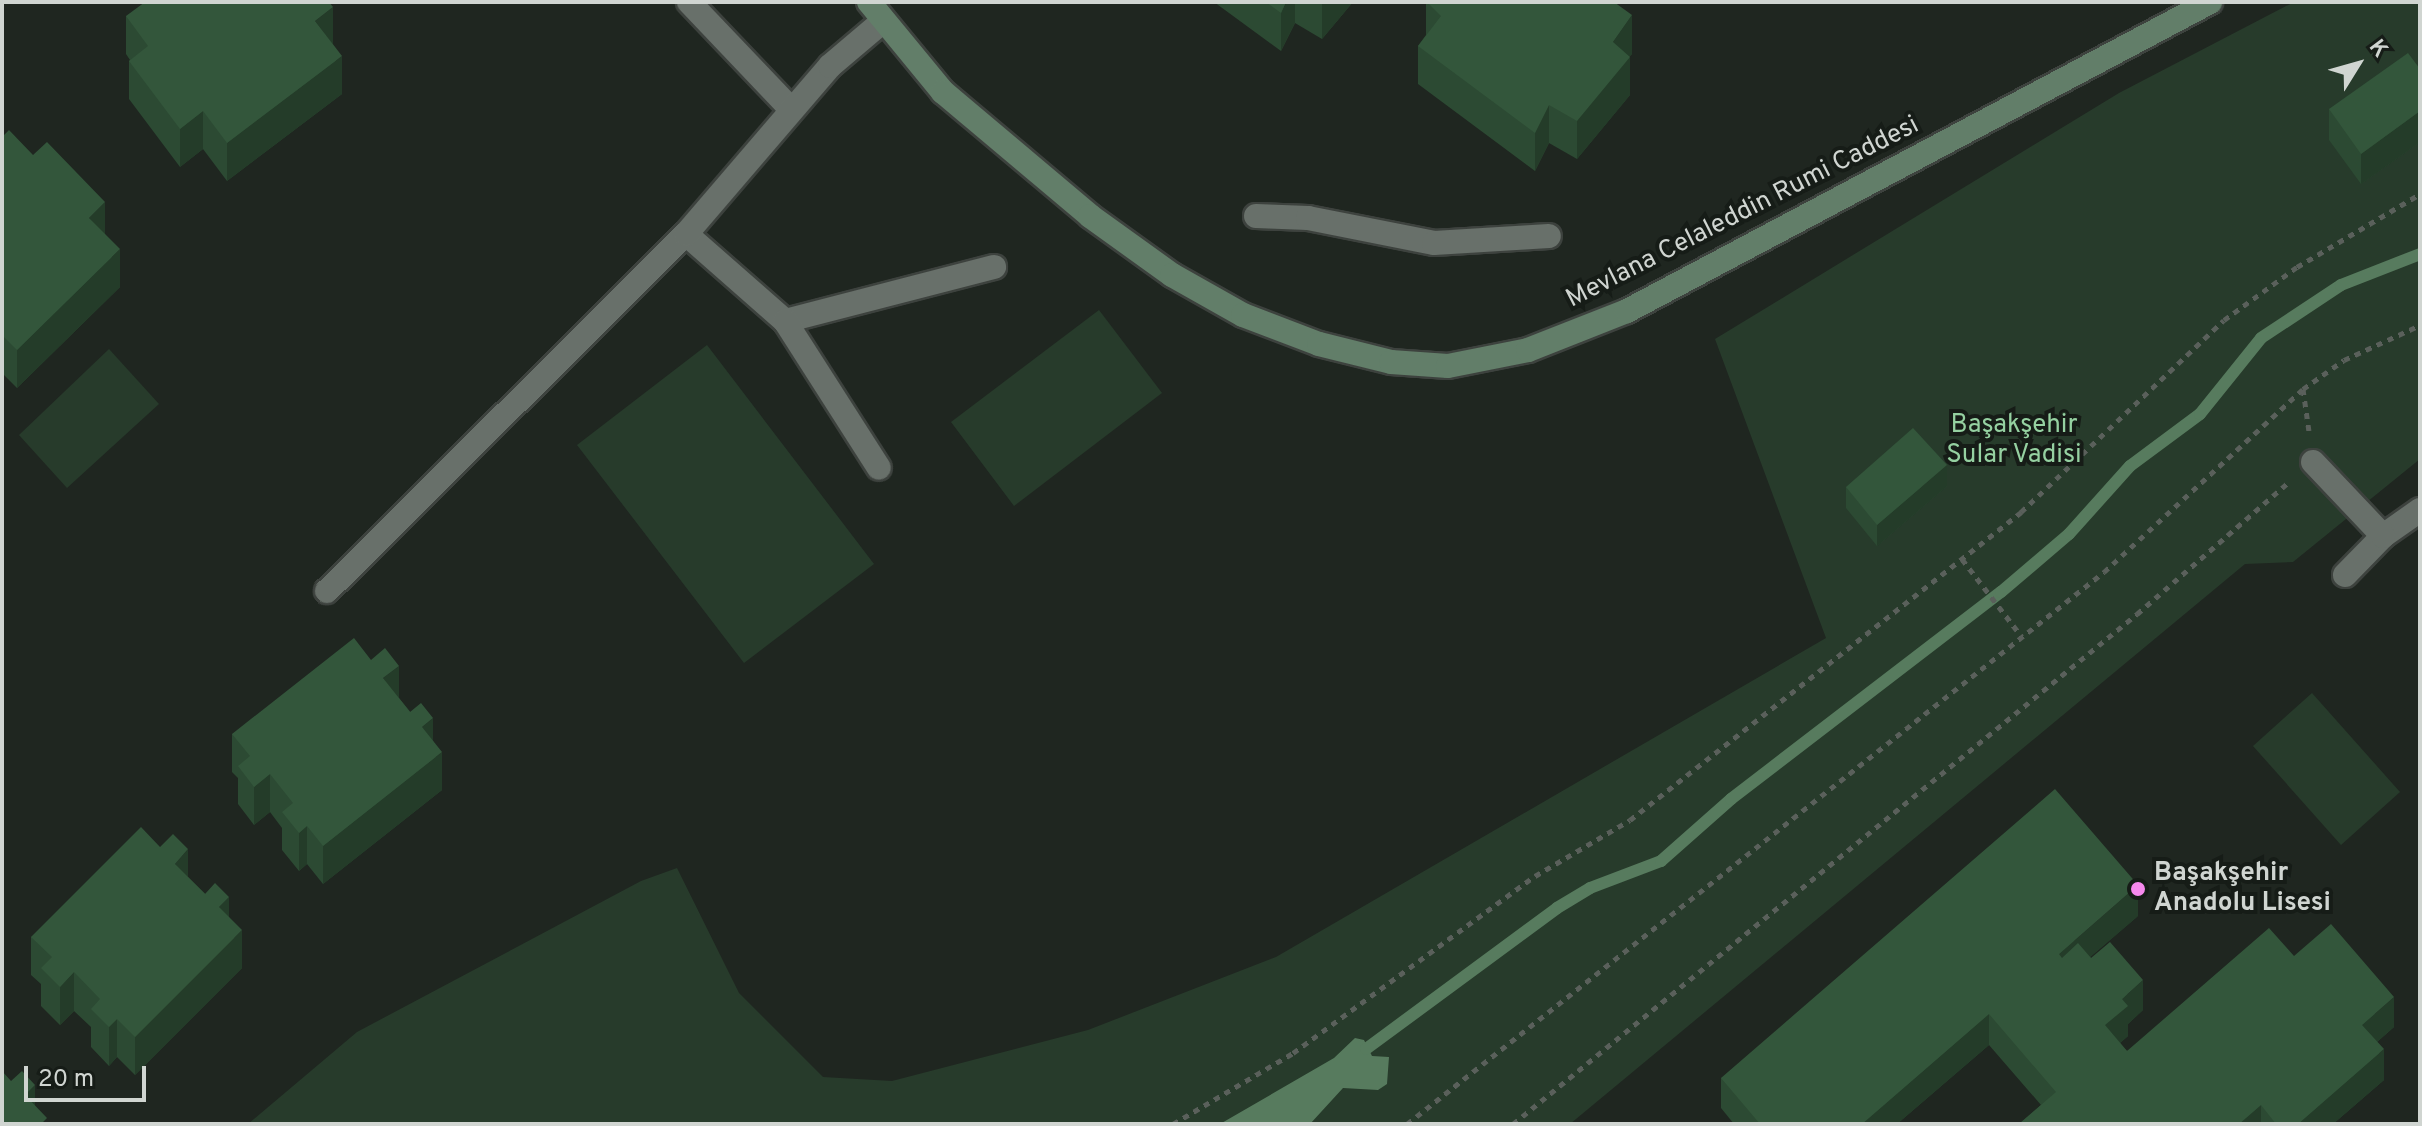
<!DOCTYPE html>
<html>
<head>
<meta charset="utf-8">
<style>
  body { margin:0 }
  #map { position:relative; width:2422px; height:1126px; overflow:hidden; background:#1f2620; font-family:Overpass,sans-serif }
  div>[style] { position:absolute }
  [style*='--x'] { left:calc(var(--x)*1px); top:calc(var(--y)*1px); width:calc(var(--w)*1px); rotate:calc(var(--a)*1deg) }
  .green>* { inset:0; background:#273b2b }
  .water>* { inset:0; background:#577b5e }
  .stream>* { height:12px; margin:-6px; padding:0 6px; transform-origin:6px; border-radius:6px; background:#577b5e }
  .path>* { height:5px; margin-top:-2.5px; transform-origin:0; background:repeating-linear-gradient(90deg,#5a605b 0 6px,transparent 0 12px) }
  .roads { filter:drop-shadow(2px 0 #3d423e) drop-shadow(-2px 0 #3d423e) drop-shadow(0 2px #3d423e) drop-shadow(0 -2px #3d423e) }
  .lane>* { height:24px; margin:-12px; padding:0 12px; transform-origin:12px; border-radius:12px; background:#68706a }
  .street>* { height:24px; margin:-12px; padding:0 12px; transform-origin:12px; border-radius:12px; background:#68706a }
  .secondary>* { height:24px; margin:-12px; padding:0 12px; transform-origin:12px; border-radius:12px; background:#627e69 }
  .wall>* { inset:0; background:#2c4a33 }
  .shaded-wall>* { inset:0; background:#243c29 }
  .building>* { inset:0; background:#33563b }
  .dots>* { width:22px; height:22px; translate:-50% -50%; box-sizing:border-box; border:4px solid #161c17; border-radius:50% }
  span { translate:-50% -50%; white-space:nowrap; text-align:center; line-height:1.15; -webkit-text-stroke:8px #161c17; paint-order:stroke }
  .street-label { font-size:26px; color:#d0d5d1 }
  .park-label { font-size:26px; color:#95d1a1 }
  .poi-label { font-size:26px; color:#d0d5d1; font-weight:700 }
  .left { translate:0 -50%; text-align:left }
  .frame { position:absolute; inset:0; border:4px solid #d0d5d1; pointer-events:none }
  .north { position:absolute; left:2318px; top:24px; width:80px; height:80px; -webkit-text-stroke:6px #161c17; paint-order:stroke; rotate:53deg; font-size:22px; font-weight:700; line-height:32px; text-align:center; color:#d0d5d1 }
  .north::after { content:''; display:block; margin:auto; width:28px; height:36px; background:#d0d5d1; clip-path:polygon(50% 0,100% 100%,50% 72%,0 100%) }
  .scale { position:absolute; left:24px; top:1066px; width:122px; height:36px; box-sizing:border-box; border:4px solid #d0d5d1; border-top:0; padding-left:10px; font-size:24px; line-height:28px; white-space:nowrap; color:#d0d5d1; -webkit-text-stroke:6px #161c17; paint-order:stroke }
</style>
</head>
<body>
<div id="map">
  <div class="green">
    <div style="clip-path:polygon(2294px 2px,2420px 2px,2420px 459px,2293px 562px,2245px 564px,1570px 1124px,248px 1124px,357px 1032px,641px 881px,677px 868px,739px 993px,823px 1077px,892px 1081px,1088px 1030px,1276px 957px,1826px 638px,1715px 339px,2119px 93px)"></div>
    <div style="clip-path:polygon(1099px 310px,1162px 393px,1014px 506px,951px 422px)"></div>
    <div style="clip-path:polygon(707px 345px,874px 564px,744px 663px,577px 445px)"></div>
    <div style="clip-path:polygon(109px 349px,159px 404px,67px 488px,19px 435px)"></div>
    <div style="clip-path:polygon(2312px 693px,2400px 792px,2341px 845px,2253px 746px)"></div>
  </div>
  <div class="water">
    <div style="clip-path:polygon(1355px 1038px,1364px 1040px,1372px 1056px,1389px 1057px,1387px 1084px,1378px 1090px,1343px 1088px,1310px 1124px,1220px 1124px,1334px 1058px)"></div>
  </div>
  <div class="stream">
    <div style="--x:1366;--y:1049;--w:237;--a:-36.4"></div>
    <div style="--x:1557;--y:908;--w:39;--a:-31"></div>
    <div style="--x:1590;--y:888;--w:76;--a:-20.8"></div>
    <div style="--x:1661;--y:861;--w:94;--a:-41.5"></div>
    <div style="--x:1731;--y:799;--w:340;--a:-37.5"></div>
    <div style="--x:2001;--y:592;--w:89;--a:-40.5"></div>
    <div style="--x:2069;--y:534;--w:91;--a:-48.1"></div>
    <div style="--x:2130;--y:466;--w:87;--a:-36.6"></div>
    <div style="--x:2200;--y:414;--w:97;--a:-51.2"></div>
    <div style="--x:2261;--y:338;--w:96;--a:-33.5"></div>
    <div style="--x:2341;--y:285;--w:85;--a:-21.4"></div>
  </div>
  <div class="path">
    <div style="--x:2303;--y:389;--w:42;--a:81.9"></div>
    <div style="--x:1962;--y:559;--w:98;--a:52.4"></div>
    <div style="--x:1173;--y:1124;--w:139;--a:-30.6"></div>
    <div style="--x:1293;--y:1053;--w:300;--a:-36.2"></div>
    <div style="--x:1535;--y:876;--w:110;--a:-30.5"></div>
    <div style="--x:1630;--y:820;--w:498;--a:-38.2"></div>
    <div style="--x:2021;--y:512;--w:279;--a:-43.4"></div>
    <div style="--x:2224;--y:320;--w:90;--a:-36"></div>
    <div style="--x:2297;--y:267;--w:143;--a:-30.7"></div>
    <div style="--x:1407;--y:1124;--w:889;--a:-38.38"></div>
    <div style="--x:2104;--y:572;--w:270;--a:-42.6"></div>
    <div style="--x:2303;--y:389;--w:50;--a:-35.3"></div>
    <div style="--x:2344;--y:360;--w:84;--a:-24.7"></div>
    <div style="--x:1513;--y:1124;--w:806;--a:-39.26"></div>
    <div style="--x:2137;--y:614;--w:201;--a:-41"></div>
  </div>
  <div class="roads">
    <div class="lane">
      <div style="--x:689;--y:2;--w:148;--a:46.4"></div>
      <div style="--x:1256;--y:216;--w:52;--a:2.2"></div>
      <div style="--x:1308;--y:218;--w:128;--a:11.2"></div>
      <div style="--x:1434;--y:243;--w:115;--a:-3.5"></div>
      <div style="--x:686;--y:234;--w:132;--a:41.3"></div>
      <div style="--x:785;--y:321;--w:216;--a:-14.5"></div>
      <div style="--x:785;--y:321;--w:174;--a:57.4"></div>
      <div style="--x:2345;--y:575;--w:54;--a:-45.7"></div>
      <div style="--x:2383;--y:536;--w:45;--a:-35.1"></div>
      <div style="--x:327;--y:591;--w:506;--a:-44.84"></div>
      <div style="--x:686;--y:234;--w:221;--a:-49.4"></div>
      <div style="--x:830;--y:66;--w:70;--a:-40.3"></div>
    </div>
    <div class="street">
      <div style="--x:2313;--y:462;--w:102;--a:46.6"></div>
    </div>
    <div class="secondary">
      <div style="--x:869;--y:2;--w:117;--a:50.6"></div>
      <div style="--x:943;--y:92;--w:192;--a:40.1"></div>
      <div style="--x:1090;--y:216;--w:101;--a:35.7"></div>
      <div style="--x:1172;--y:275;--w:81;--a:29.4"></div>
      <div style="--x:1243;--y:315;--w:81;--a:20.9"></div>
      <div style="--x:1319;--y:344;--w:74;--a:14"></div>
      <div style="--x:1391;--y:362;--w:57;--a:4"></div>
      <div style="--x:1448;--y:366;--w:82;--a:-11.3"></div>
      <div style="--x:1528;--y:350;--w:106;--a:-21.5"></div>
      <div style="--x:1627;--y:311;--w:660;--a:-27.92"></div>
    </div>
  </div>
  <div class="wall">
    <div style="clip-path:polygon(1214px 2px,1353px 2px,1322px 39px,1295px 23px,1281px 51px)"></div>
    <div style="clip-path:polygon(1426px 3px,1632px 54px,1629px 57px,1630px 95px,1577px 159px,1549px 143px,1535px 171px,1418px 84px,1418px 46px,1426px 35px)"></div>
    <div style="clip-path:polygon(126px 16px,333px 44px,342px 94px,227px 181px,203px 149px,180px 167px,129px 99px,129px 61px,130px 60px,126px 54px)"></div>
    <div style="clip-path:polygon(2420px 69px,2420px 142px,2361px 184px,2329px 140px,2329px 109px)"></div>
    <div style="clip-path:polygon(2px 137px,105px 234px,120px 287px,17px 388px,2px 373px)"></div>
    <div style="clip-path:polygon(1947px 486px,1877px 546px,1846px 508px,1846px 487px)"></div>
    <div style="clip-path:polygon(399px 698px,433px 740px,442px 790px,323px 884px,307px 864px,299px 871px,282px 850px,282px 828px,270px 812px,254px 825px,238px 804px,238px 778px,232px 772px,232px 734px)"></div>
    <div style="clip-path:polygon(188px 877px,229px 917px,242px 968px,135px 1075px,117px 1057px,109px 1066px,91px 1047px,91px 1027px,74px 1011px,60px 1025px,41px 1006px,41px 984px,31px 975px,31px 937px)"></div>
    <div style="clip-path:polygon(2138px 916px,2090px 957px,2143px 1010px,2128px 1024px,2128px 1036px,2120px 1043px,2127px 1051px,2294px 956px,2394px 1027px,2377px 1042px,2384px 1080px,2333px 1124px,2019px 1124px,2041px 1105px,1989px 1045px,1897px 1124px,1734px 1124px,1721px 1108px,1721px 1078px)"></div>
  </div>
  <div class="shaded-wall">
    <div style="clip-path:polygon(1286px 2px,1295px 2px,1295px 23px,1281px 51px,1281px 13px)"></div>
    <div style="clip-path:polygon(1322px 2px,1353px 2px,1322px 39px)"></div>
    <div style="clip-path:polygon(333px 7px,333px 45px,315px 21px)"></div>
    <div style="clip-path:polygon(1632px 15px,1632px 54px,1627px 60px,1630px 57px,1630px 95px,1577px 159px,1577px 121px,1613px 42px)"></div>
    <div style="clip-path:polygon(342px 56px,342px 94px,227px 181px,227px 143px)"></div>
    <div style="clip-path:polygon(1549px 105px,1549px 143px,1535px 171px,1535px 133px)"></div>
    <div style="clip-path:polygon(203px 111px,203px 149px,180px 167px,180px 129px)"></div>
    <div style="clip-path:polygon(2420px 111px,2420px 142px,2361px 184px,2361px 154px)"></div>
    <div style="clip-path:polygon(105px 202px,105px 240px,89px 218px)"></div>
    <div style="clip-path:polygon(120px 249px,120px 287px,17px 388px,17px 350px)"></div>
    <div style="clip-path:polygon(1947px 465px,1947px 486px,1877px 546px,1877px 525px)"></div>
    <div style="clip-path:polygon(399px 666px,399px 704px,383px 678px)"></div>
    <div style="clip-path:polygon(433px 718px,433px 756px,422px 727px)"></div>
    <div style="clip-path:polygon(442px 752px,442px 790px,323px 884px,323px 846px)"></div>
    <div style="clip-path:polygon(270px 774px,270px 812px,254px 825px,254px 787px)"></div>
    <div style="clip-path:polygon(307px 826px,307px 864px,299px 871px,299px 833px)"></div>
    <div style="clip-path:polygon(188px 849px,188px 887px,175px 864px)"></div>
    <div style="clip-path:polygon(2138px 885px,2138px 916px,2059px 984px,2059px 954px)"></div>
    <div style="clip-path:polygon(229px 897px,229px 935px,219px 907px)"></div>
    <div style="clip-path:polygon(242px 930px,242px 968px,135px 1075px,135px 1037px)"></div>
    <div style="clip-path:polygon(74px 972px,74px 1011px,60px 1025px,60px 987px)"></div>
    <div style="clip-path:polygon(2143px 980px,2143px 1010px,2128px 1024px,2128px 1036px,2105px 1056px,2105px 1025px,2122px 999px)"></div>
    <div style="clip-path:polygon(2394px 997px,2394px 1027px,2362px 1055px,2362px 1025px)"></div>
    <div style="clip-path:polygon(1989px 1014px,1989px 1045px,1897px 1124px,1862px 1124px)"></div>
    <div style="clip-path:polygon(117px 1019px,117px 1057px,109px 1066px,109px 1027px)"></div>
    <div style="clip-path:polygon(2384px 1049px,2384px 1080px,2333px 1124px,2298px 1124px)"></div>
    <div style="clip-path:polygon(35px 1085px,35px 1123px,25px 1095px)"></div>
    <div style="clip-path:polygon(2261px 1105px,2261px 1124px,2239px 1124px)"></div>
  </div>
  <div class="building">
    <div style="clip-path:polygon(145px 2px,329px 2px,333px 7px,315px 21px,342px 56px,227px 143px,203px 111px,180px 129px,129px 61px,148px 46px,126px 16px)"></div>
    <div style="clip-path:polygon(1266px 2px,1286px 2px,1281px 13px)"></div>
    <div style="clip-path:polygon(1427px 2px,1614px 2px,1632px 15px,1613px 42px,1630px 57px,1577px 121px,1549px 105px,1535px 133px,1418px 46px,1441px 16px)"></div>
    <div style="clip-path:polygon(2408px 53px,2420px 69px,2420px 111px,2361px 154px,2329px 109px)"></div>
    <div style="clip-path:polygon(9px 130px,33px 155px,47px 142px,105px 202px,89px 218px,120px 249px,17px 350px,2px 335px,2px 137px)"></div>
    <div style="clip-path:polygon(1913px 428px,1947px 465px,1877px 525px,1846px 487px)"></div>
    <div style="clip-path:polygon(354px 638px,371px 660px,385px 648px,399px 666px,383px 678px,410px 712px,421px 703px,433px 718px,422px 727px,442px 752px,323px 846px,307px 826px,299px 833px,282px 812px,293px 803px,270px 774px,254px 787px,238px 766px,250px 756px,232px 734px)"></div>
    <div style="clip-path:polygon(2055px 789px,2138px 885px,2059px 954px,2062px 958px,2078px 943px,2091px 958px,2110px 942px,2143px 980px,2122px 999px,2128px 1006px,2105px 1025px,2127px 1051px,2269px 928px,2294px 956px,2331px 924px,2394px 997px,2362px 1025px,2384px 1049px,2298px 1124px,2276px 1124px,2261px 1105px,2239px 1124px,2019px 1124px,2056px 1092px,1989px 1014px,1862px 1124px,1760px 1124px,1721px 1078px)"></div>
    <div style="clip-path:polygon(141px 827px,160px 847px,173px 834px,188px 849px,175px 864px,205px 894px,215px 883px,229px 897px,219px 907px,242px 930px,135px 1037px,117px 1019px,109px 1027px,91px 1009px,100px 999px,74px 972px,60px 987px,41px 968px,52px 957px,31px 937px)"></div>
    <div style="clip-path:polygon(2px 1071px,11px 1081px,22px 1071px,35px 1085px,25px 1095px,47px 1118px,41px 1124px,2px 1124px)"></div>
  </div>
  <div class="dots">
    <div style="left:2138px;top:889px;background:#f689ed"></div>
  </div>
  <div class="street-label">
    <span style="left:1743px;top:213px;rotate:-27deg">Mevlana Celaleddin Rumi Caddesi</span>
  </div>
  <div class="park-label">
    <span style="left:2014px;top:441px">Başakşehir<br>Sular Vadisi</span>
  </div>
  <div class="poi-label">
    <span class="left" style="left:2154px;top:889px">Başakşehir<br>Anadolu Lisesi</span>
  </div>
  <div class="frame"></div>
  <div class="north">K</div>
  <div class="scale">20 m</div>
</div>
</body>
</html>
